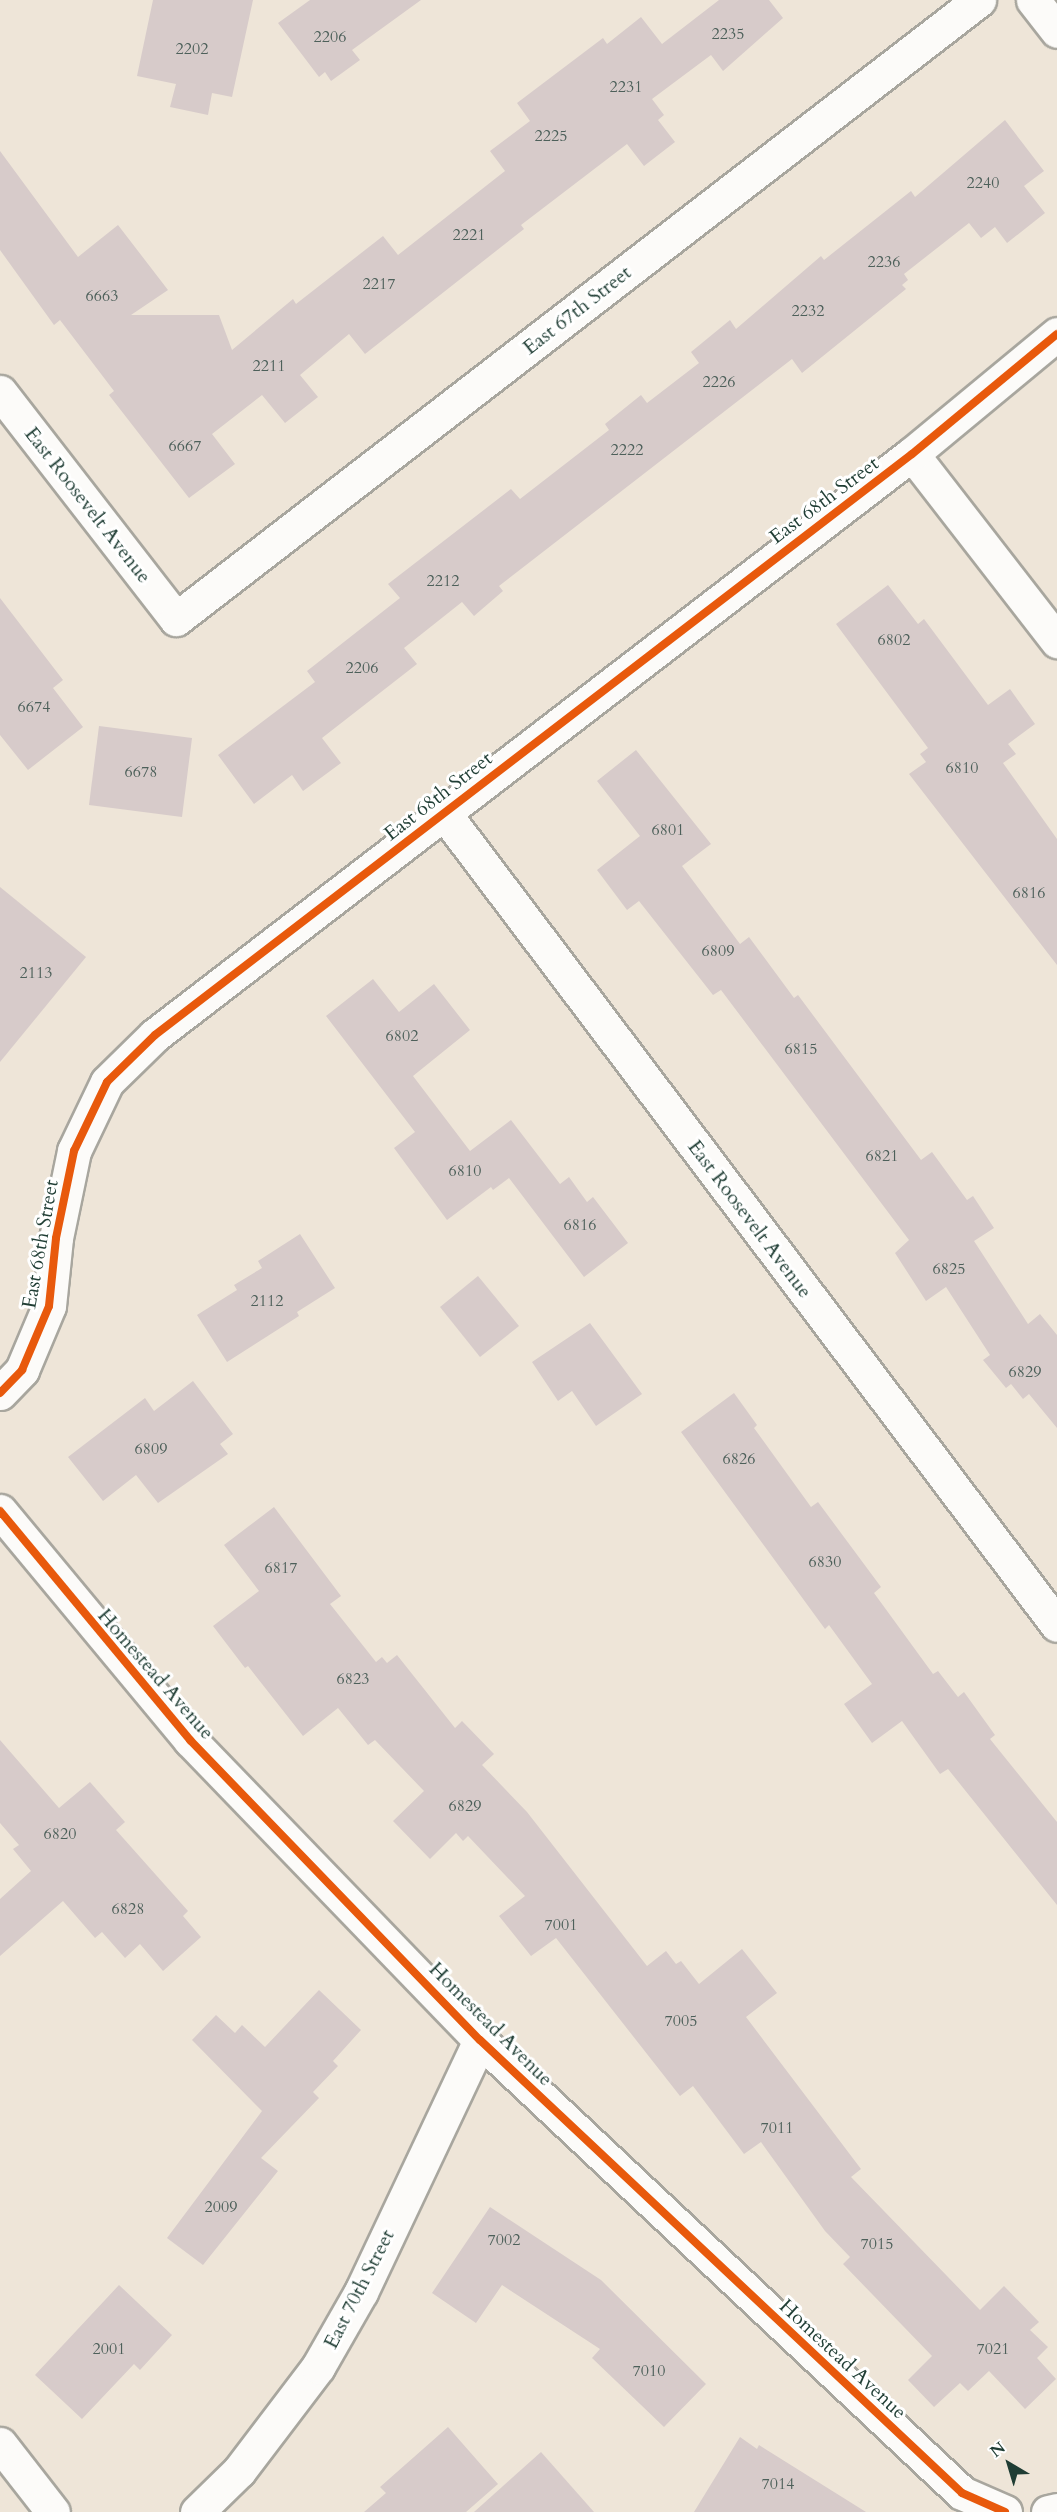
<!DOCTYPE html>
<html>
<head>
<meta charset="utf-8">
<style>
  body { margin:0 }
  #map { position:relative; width:1057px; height:2512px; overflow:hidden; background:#eee5d8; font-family:Cardo,serif }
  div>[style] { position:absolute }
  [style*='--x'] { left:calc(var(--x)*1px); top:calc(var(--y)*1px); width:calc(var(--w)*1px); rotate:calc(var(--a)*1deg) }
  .building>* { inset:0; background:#d7cbca }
  .roads { filter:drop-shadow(2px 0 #a8a69e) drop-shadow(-2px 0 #a8a69e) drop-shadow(0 2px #a8a69e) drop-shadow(0 -2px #a8a69e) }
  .minor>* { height:33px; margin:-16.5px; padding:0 16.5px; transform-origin:16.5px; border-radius:16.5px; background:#fcfbf9 }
  .cycleway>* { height:8px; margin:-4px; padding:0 4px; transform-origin:4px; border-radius:4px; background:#e8590c }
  span { translate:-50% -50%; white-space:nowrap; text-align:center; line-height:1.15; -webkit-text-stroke:6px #fff; paint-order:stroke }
  .number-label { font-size:16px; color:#4d605a }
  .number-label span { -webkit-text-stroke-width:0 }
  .street-label { font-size:20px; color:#1f3d34 }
  .north { position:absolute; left:979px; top:2434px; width:60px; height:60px; -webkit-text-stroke:4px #fff; paint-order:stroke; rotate:322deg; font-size:16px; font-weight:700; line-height:24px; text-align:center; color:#1f3d34 }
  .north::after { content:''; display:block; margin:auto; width:21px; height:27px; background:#1f3d34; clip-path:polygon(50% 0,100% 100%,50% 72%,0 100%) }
</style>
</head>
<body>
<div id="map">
  <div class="building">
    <div style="clip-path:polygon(153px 0,253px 0,232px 97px,212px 93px,208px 115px,170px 107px,176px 84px,137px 76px)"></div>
    <div style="clip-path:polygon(310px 0,421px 0,352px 50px,360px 60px,331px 81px,325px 72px,319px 77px,278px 23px)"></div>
    <div style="clip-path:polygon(719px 0,769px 0,783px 18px,723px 71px,711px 55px,652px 99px,664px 115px,658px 120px,675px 142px,644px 166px,627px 144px,521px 225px,524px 229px,365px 354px,349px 334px,300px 375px,318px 397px,285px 423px,262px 395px,212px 434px,235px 464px,189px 498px,109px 395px,114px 391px,60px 320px,54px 325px,0 250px,0 151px,78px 257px,118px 225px,168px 290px,131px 315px,219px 315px,232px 350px,293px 299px,296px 304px,383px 236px,398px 255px,505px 171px,490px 151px,530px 121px,517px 103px,603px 38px,607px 44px,641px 17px,662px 44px)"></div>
    <div style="clip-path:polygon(1005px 120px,1044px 171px,1024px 186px,1045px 213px,1007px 243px,995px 227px,981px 238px,969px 223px,904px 274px,908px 280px,902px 285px,906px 289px,802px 373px,792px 359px,499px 586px,503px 591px,474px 616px,462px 602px,404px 648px,417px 664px,322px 738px,341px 763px,303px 791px,292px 775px,254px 804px,218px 755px,315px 682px,307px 671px,400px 598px,388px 584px,511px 489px,520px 499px,609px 430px,605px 424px,641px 395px,647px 403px,699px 363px,691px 352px,730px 320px,736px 329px,821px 256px,824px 260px,911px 191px,915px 197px)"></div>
    <div style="clip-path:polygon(888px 585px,918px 624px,924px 619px,988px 705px,1010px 689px,1035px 724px,1008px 744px,1016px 754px,1003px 763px,1057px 839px,1057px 965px,909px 774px,926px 762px,920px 754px,928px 748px,836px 624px)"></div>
    <div style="clip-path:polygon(0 598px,63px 680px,53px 688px,83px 727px,28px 770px,0 735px)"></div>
    <div style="clip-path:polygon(99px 726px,192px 738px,182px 817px,89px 805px)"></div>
    <div style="clip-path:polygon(636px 750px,711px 844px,682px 866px,740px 944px,749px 937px,794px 998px,798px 995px,921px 1160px,932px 1152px,967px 1200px,973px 1196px,994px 1228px,974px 1241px,1028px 1324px,1040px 1314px,1057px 1335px,1057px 1428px,1029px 1394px,1023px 1399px,1011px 1384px,1006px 1388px,983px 1360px,990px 1355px,946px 1287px,926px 1301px,895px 1253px,909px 1240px,721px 990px,713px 995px,639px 901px,627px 910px,597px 870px,640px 836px,597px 781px)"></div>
    <div style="clip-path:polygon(0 887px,86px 957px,0 1062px)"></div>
    <div style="clip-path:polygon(373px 979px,399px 1012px,434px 984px,470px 1030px,413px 1076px,470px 1151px,511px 1120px,560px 1184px,569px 1177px,587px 1202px,593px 1197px,628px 1243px,584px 1277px,509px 1178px,493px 1190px,491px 1187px,447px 1220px,394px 1148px,415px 1132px,326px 1016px)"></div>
    <div style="clip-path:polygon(300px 1234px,335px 1288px,297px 1312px,299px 1316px,227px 1362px,197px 1315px,237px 1290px,234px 1285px,262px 1268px,258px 1261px)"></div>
    <div style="clip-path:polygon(478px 1276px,519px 1326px,480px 1357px,440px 1307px)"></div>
    <div style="clip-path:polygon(590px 1323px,642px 1394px,596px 1426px,572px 1391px,558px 1401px,532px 1362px)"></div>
    <div style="clip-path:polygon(193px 1381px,233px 1434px,220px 1444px,228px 1454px,158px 1503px,136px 1475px,103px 1501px,68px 1457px,145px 1398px,154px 1411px)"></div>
    <div style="clip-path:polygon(734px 1393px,757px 1425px,754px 1428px,811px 1507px,818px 1502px,881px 1587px,874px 1593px,933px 1674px,938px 1671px,958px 1697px,964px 1692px,995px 1735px,990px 1739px,1057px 1822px,1057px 1905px,948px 1769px,940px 1774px,902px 1721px,872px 1743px,844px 1704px,872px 1684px,829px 1625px,825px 1629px,681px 1432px)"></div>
    <div style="clip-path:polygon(274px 1507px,341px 1596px,330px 1604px,376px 1662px,382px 1657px,387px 1663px,397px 1655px,455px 1728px,462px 1721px,494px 1754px,482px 1765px,527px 1812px,647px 1966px,666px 1951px,676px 1964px,681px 1961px,699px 1984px,742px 1949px,777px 1993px,746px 2017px,861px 2169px,851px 2177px,980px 2310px,1004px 2286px,1039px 2322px,1030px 2330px,1048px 2347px,1037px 2358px,1056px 2379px,1025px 2409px,989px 2371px,968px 2391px,960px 2383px,934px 2407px,908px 2380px,932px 2356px,843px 2264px,850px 2257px,825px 2231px,761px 2142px,744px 2154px,693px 2086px,680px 2096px,556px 1938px,531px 1956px,499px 1916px,525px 1896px,468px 1836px,463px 1841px,456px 1833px,430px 1859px,393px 1821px,424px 1791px,375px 1740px,368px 1745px,338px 1708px,303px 1736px,248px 1666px,245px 1668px,213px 1626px,259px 1591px,224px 1545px)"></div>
    <div style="clip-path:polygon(0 1740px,59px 1808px,90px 1782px,125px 1822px,116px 1830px,188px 1911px,183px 1916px,201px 1937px,163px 1971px,140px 1944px,125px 1958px,102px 1932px,95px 1938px,63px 1901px,0 1956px,0 1899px,31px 1871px,13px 1849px,19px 1845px,0 1823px)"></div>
    <div style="clip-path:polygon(319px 1990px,361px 2030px,333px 2061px,338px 2066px,313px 2092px,319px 2098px,261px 2158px,278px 2171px,203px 2265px,167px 2238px,262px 2111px,192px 2040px,216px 2015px,235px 2033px,242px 2025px,265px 2047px)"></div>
    <div style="clip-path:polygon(490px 2207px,601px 2280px,706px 2384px,664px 2427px,592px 2358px,600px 2349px,502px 2285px,476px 2323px,432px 2293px)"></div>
    <div style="clip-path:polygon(119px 2285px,172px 2335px,140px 2370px,134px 2364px,82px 2419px,35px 2375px)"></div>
    <div style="clip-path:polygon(448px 2427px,498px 2484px,466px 2512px,364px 2512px,386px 2493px,380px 2487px)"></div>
    <div style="clip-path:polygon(740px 2437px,757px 2449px,759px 2445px,866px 2512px,694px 2512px)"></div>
    <div style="clip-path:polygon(541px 2452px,594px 2512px,474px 2512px)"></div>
  </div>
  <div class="roads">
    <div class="minor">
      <div style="--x:1033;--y:0;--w:39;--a:52"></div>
      <div style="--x:0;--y:392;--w:287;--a:52.2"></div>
      <div style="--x:176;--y:619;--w:1014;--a:-37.63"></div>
      <div style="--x:912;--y:454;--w:237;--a:52.2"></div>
      <div style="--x:444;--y:813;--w:1017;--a:52.95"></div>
      <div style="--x:0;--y:1393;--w:32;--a:-46"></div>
      <div style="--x:22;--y:1370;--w:69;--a:-67.1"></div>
      <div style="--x:49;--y:1306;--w:68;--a:-84.1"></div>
      <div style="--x:56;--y:1238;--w:89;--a:-78.3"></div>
      <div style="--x:74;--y:1151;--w:76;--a:-64.4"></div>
      <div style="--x:107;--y:1082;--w:67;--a:-44.4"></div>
      <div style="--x:155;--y:1035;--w:954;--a:-37.51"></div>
      <div style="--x:912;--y:454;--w:188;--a:-39.6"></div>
      <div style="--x:0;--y:1511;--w:298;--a:50.3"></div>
      <div style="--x:190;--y:1740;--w:417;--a:46"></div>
      <div style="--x:480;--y:2040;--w:661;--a:43.22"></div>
      <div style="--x:962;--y:2493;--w:47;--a:23.8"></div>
      <div style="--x:0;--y:2444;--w:86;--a:52.1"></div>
      <div style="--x:197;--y:2512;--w:59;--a:-44.3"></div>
      <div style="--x:239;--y:2471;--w:131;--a:-52.8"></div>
      <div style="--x:318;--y:2367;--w:86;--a:-60.2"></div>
      <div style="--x:361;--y:2292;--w:279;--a:-64.7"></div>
      <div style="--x:1048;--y:2512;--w:9;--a:-13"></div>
    </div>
  </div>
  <div class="cycleway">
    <div style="--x:0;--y:1393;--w:32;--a:-46"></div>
    <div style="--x:22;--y:1370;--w:69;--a:-67.1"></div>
    <div style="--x:49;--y:1306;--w:68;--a:-84.1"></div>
    <div style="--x:56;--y:1238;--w:89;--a:-78.3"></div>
    <div style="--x:74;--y:1151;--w:76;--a:-64.4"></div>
    <div style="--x:107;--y:1082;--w:67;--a:-44.4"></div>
    <div style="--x:155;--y:1035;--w:954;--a:-37.51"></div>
    <div style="--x:912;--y:454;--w:188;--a:-39.6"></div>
    <div style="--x:0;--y:1511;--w:298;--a:50.3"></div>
    <div style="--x:190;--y:1740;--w:417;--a:46"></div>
    <div style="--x:480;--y:2040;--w:661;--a:43.22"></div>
    <div style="--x:962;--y:2493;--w:47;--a:23.8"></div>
  </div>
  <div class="number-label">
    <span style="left:728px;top:34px">2235</span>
    <span style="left:330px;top:37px">2206</span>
    <span style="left:192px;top:49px">2202</span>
    <span style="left:626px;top:87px">2231</span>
    <span style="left:551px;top:136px">2225</span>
    <span style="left:983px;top:183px">2240</span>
    <span style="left:469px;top:235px">2221</span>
    <span style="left:884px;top:262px">2236</span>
    <span style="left:379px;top:284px">2217</span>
    <span style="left:102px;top:296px">6663</span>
    <span style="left:808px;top:311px">2232</span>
    <span style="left:269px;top:366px">2211</span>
    <span style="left:719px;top:382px">2226</span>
    <span style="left:185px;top:446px">6667</span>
    <span style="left:627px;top:450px">2222</span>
    <span style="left:443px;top:581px">2212</span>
    <span style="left:894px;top:640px">6802</span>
    <span style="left:362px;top:668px">2206</span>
    <span style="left:34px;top:707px">6674</span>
    <span style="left:962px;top:768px">6810</span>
    <span style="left:141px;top:772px">6678</span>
    <span style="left:668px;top:830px">6801</span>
    <span style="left:1029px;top:893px">6816</span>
    <span style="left:718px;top:951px">6809</span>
    <span style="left:36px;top:973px">2113</span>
    <span style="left:402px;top:1036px">6802</span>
    <span style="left:801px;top:1049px">6815</span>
    <span style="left:882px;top:1156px">6821</span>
    <span style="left:465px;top:1171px">6810</span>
    <span style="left:580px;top:1225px">6816</span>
    <span style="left:949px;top:1269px">6825</span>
    <span style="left:267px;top:1301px">2112</span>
    <span style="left:1025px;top:1372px">6829</span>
    <span style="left:151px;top:1449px">6809</span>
    <span style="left:739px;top:1459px">6826</span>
    <span style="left:825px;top:1562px">6830</span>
    <span style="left:281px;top:1568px">6817</span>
    <span style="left:353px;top:1679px">6823</span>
    <span style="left:465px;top:1806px">6829</span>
    <span style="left:60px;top:1834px">6820</span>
    <span style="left:128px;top:1909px">6828</span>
    <span style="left:561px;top:1925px">7001</span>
    <span style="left:681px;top:2021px">7005</span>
    <span style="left:777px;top:2128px">7011</span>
    <span style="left:221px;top:2207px">2009</span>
    <span style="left:504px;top:2240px">7002</span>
    <span style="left:877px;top:2244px">7015</span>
    <span style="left:109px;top:2349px">2001</span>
    <span style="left:993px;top:2349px">7021</span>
    <span style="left:649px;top:2371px">7010</span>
    <span style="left:778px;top:2484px">7014</span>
  </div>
  <div class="street-label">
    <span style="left:577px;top:310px;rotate:-38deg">East 67th Street</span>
    <span style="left:824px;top:500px;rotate:-37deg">East 68th Street</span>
    <span style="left:88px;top:505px;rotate:52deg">East Roosevelt Avenue</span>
    <span style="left:438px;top:796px;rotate:-38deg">East 68th Street</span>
    <span style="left:750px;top:1219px;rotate:53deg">East Roosevelt Avenue</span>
    <span style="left:40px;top:1244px;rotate:-80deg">East 68th Street</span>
    <span style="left:156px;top:1674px;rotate:49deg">Homestead Avenue</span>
    <span style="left:491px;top:2024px;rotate:45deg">Homestead Avenue</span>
    <span style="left:359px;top:2289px;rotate:-63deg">East 70th Street</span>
    <span style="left:843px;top:2359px;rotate:43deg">Homestead Avenue</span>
  </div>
  <div class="north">N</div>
</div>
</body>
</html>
